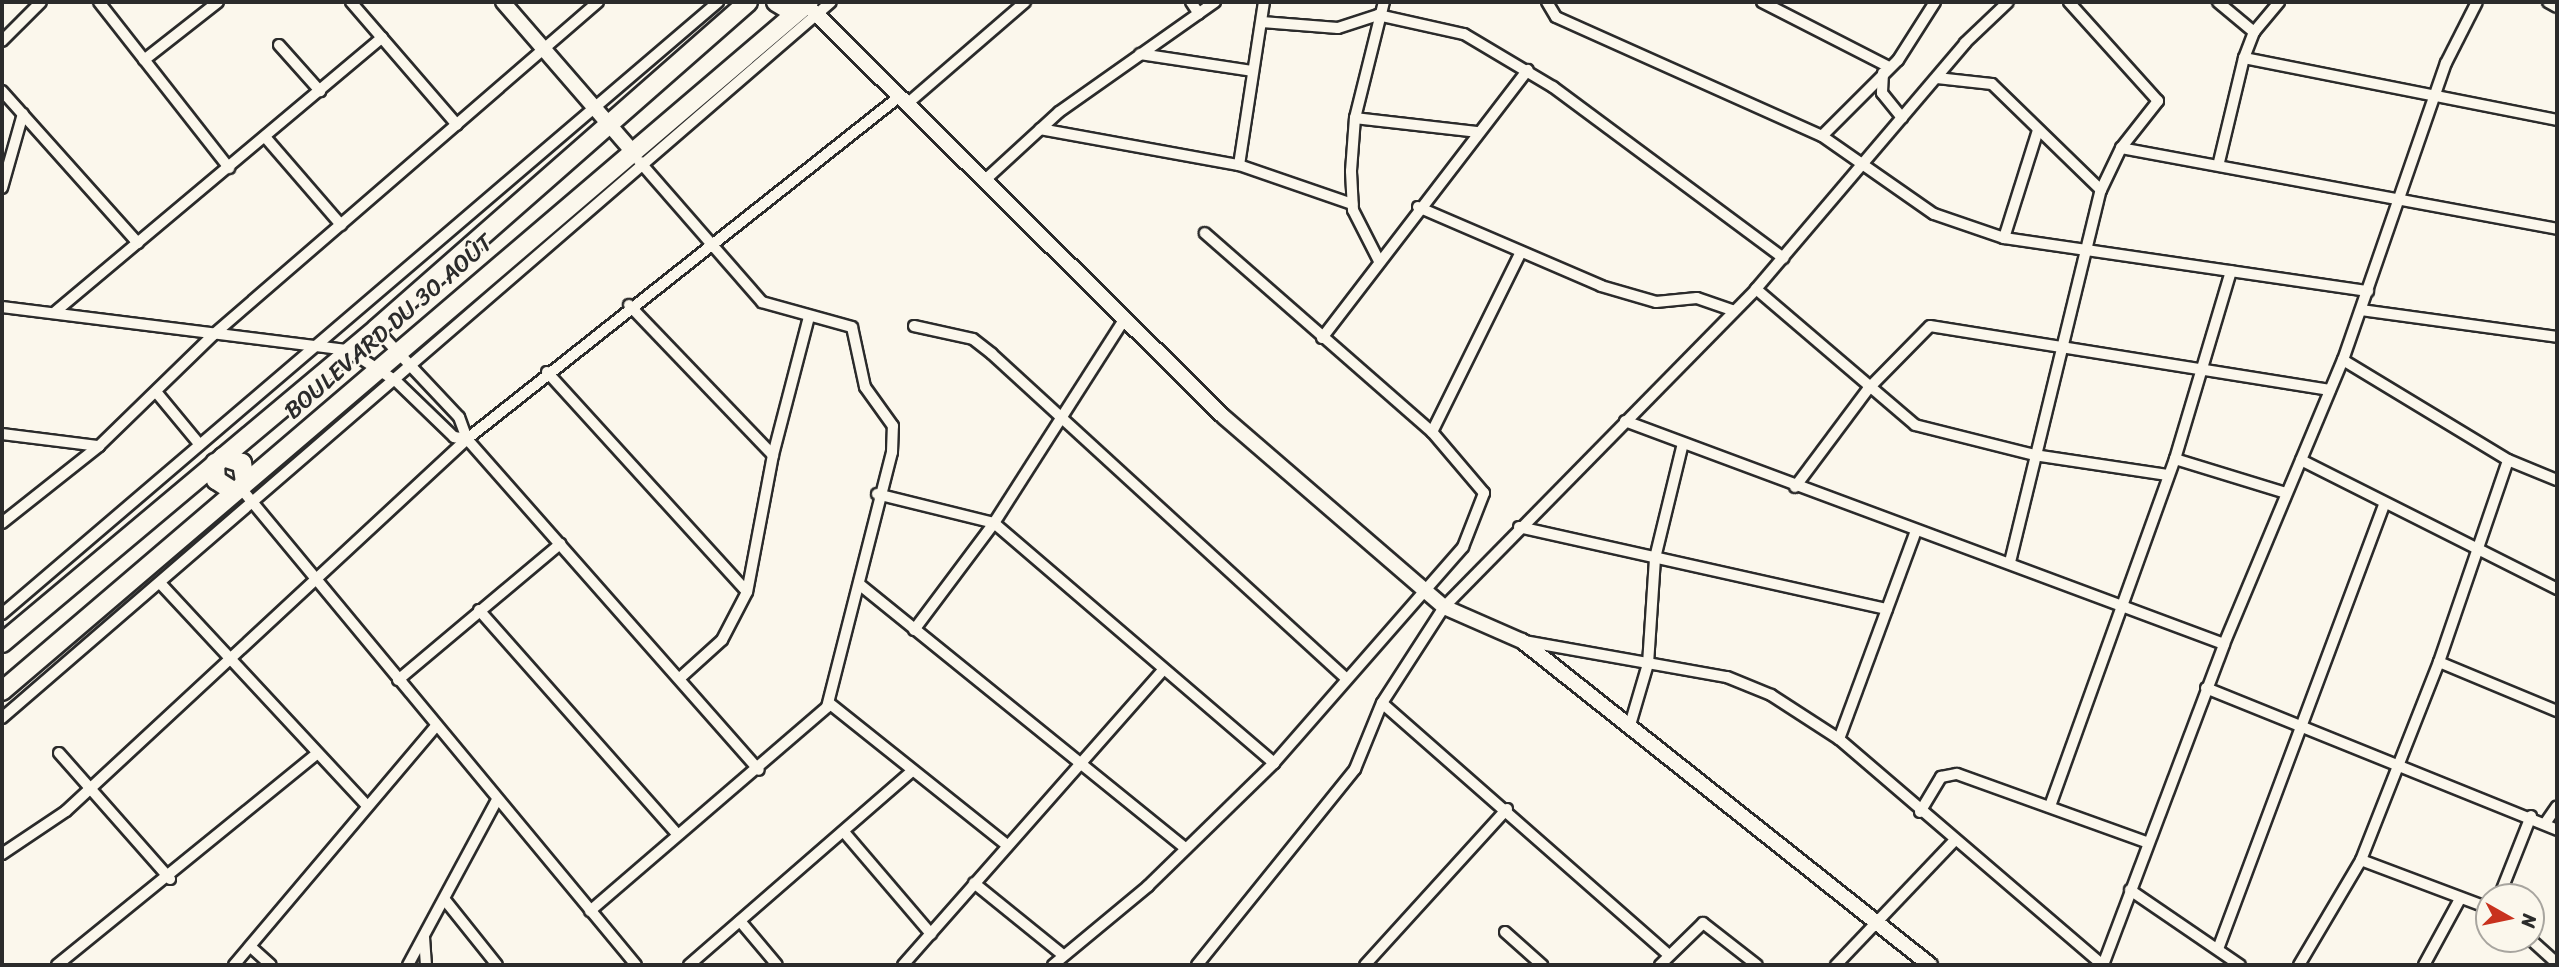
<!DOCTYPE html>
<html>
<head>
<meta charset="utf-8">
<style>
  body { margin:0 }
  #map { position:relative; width:2559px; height:967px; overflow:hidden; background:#fbf7ec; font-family:Sriracha,sans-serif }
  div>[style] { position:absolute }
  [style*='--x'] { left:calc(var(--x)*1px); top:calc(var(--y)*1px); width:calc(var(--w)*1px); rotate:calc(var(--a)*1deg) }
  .roads { filter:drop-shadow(2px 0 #2b2b2b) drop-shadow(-2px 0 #2b2b2b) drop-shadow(0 2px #2b2b2b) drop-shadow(0 -2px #2b2b2b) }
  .minor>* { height:10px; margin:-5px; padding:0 5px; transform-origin:5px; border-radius:5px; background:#fbf7ec }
  .tertiary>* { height:14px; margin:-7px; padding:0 7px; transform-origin:7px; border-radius:7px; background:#fbf7ec }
  .trunk>* { height:18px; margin:-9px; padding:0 9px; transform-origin:9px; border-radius:9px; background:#fbf7ec }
  span { translate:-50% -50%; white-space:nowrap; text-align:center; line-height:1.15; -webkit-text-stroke:5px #fbf7ec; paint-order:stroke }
  .street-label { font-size:24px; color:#2b2b2b }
  .frame { position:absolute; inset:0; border:4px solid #2b2b2b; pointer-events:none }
  .north { position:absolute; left:2475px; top:883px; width:70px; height:70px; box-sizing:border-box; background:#fbf7ec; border:2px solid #a8a59f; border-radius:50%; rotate:99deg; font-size:19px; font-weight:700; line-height:28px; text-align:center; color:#2b2b2b }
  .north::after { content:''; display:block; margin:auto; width:24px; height:32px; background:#c8321e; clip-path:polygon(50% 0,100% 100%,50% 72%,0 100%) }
</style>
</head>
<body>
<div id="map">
  <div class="roads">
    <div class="minor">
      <div style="--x:99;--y:2;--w:211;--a:51.9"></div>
      <div style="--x:351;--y:2;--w:162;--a:49.2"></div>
      <div style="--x:1191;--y:2;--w:14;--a:56"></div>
      <div style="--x:1547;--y:2;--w:17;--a:59"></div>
      <div style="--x:1556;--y:17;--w:291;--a:24.1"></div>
      <div style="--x:1762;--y:2;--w:143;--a:27.1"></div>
      <div style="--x:1935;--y:2;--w:69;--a:122.5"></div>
      <div style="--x:1898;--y:60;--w:107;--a:135"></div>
      <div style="--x:1822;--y:136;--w:136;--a:34.9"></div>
      <div style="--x:1934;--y:214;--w:74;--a:18.9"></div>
      <div style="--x:2004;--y:238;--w:368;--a:8.3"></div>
      <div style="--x:2218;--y:2;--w:47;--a:39.8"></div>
      <div style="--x:2548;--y:2;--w:10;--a:29"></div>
      <div style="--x:1262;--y:22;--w:76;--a:4.5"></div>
      <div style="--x:1338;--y:28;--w:42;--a:-18"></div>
      <div style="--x:1378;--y:15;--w:88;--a:12.5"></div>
      <div style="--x:1464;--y:34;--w:104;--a:30.8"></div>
      <div style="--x:1553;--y:87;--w:287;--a:36.6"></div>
      <div style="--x:2;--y:41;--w:55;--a:-45"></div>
      <div style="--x:279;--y:45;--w:62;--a:48.3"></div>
      <div style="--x:1140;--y:54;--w:113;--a:8.6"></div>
      <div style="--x:2244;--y:58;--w:319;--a:11.2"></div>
      <div style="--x:144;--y:60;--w:94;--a:-38.1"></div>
      <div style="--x:1883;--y:73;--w:20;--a:93"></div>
      <div style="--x:1882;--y:93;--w:32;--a:51"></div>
      <div style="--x:1937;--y:78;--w:55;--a:6.2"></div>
      <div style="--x:1992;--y:84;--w:152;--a:44.2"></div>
      <div style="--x:2;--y:91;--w:204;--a:48.2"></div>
      <div style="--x:907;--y:104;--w:156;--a:-40.8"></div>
      <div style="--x:1355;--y:118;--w:124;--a:6.5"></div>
      <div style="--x:1040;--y:129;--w:202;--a:10.3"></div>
      <div style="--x:1239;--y:165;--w:120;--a:19"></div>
      <div style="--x:266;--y:138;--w:115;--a:49.2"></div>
      <div style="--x:2121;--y:148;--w:443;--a:10.5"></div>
      <div style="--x:2219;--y:162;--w:107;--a:-76.5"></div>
      <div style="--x:2244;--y:58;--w:28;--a:-69"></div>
      <div style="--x:2254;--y:32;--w:39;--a:-50"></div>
      <div style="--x:1239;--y:165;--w:165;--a:-81.3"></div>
      <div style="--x:985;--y:180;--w:100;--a:-42.6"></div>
      <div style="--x:1059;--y:112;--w:191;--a:-35.2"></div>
      <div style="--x:2;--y:188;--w:77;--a:-74.2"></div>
      <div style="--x:1418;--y:207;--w:199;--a:23.3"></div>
      <div style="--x:1601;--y:286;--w:57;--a:16.2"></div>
      <div style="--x:1656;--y:302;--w:41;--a:-5.6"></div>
      <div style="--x:1697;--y:298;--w:39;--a:19"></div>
      <div style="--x:2004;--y:238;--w:113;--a:-72.5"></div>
      <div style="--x:1379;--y:261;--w:57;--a:-117"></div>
      <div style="--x:1353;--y:210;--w:39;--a:-93"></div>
      <div style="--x:1351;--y:171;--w:53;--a:-85.7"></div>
      <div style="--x:1355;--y:118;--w:120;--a:-76"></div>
      <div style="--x:1756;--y:289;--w:209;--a:40.5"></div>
      <div style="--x:1915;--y:425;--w:123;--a:14.1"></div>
      <div style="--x:2034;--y:455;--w:135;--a:8.5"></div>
      <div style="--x:629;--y:305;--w:208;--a:46.2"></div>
      <div style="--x:773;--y:455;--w:139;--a:100.7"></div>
      <div style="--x:747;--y:592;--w:54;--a:117.5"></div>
      <div style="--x:722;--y:640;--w:57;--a:137.9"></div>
      <div style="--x:2;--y:307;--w:349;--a:7.1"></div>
      <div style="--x:348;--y:350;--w:57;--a:32.9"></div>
      <div style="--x:396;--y:381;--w:81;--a:44"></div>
      <div style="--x:454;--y:437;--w:13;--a:9"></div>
      <div style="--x:2361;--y:310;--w:198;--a:7.8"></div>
      <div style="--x:55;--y:312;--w:427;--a:-40"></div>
      <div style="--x:914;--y:326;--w:60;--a:12.4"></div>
      <div style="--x:973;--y:339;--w:24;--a:38"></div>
      <div style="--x:992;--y:354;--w:480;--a:42.5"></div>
      <div style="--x:376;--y:329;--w:121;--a:46.7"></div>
      <div style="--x:459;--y:417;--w:23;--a:70"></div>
      <div style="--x:467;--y:439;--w:441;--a:48.6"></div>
      <div style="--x:1322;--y:338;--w:338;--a:-52.5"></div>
      <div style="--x:2343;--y:360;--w:193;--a:31.2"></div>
      <div style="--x:2508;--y:460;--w:53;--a:22.2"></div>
      <div style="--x:547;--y:372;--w:297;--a:47.7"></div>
      <div style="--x:157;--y:393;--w:67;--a:50.4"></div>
      <div style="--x:1625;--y:421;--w:639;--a:20.42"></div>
      <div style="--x:1432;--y:432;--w:201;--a:-63.7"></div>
      <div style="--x:2;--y:434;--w:98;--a:7.1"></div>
      <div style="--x:773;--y:455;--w:143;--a:-75.4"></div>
      <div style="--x:2175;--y:459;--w:116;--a:17"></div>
      <div style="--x:2301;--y:460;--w:287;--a:26.7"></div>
      <div style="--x:239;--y:486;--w:622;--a:50.35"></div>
      <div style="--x:1795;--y:487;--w:122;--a:-53.3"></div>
      <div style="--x:1868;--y:389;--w:88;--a:-45.5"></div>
      <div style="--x:1930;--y:326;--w:405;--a:9.1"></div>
      <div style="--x:877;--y:494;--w:121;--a:13.9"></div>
      <div style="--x:994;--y:523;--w:369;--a:40.6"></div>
      <div style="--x:2;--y:523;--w:124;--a:-38.4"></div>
      <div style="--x:99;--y:446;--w:159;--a:-44.2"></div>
      <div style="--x:213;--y:335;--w:509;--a:-40.86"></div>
      <div style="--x:1519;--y:527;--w:377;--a:12.6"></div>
      <div style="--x:2010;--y:562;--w:383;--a:-76.3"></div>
      <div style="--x:2101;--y:190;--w:47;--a:-64.5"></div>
      <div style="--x:2121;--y:148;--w:60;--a:-51.8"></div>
      <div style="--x:2158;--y:101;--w:133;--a:-132"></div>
      <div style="--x:160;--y:583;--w:304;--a:47.1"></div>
      <div style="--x:859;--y:584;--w:419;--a:39"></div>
      <div style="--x:479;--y:610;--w:298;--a:48.5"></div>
      <div style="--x:2;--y:614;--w:942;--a:-40.52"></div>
      <div style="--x:914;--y:630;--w:134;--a:-53.2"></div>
      <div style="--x:994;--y:523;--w:240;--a:-57.4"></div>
      <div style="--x:1524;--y:641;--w:206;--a:10.1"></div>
      <div style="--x:1727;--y:677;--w:48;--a:22.2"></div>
      <div style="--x:1771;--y:695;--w:81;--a:32.9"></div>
      <div style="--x:1839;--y:739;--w:348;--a:40.6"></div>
      <div style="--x:2439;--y:662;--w:128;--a:22.6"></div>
      <div style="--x:398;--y:680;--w:212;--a:-40"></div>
      <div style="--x:2206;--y:688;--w:379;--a:22"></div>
      <div style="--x:829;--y:703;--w:228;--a:38.6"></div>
      <div style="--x:1382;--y:703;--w:381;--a:41.3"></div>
      <div style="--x:2;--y:718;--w:1095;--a:-40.82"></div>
      <div style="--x:1630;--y:725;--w:64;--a:-73.6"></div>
      <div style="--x:1648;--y:664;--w:106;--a:-86.2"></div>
      <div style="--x:1655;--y:558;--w:118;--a:-76.3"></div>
      <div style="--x:1839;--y:739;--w:222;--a:-69.7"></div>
      <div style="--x:59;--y:753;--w:168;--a:48.6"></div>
      <div style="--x:2050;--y:806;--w:369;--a:-70.2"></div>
      <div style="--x:2175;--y:459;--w:196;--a:-73.4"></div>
      <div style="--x:1920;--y:812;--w:41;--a:-59"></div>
      <div style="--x:1941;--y:777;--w:16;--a:-11"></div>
      <div style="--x:1957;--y:774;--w:201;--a:19.8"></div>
      <div style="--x:2546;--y:822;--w:19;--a:-55"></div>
      <div style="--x:844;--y:832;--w:134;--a:49.5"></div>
      <div style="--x:2;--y:854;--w:77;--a:-33.9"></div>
      <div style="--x:66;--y:811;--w:547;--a:-42.85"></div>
      <div style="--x:467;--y:439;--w:552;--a:-38.38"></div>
      <div style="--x:2361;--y:860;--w:137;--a:20.6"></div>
      <div style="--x:974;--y:883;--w:114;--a:39"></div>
      <div style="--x:2130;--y:890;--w:133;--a:34.3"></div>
      <div style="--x:2499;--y:897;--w:87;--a:-68.4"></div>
      <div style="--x:445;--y:900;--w:83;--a:51.3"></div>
      <div style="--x:590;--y:911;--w:313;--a:-40.7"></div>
      <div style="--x:827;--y:707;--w:263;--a:-75.7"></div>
      <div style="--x:892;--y:452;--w:26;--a:-88"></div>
      <div style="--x:893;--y:426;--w:48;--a:-125.7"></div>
      <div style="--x:865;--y:387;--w:61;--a:-102.2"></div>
      <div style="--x:852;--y:327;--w:93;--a:-164.5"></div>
      <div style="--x:762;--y:302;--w:187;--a:-131.1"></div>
      <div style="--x:740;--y:921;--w:57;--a:49.9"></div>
      <div style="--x:1505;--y:932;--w:50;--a:41.7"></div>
      <div style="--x:424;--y:937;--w:28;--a:86"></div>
      <div style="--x:2530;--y:939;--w:36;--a:42"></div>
      <div style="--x:252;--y:948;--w:25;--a:42"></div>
      <div style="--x:2218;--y:949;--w:474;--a:-69.5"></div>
      <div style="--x:57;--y:965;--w:335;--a:-39.1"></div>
      <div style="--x:234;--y:965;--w:313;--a:-49.8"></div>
      <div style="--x:408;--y:965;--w:187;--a:-61.7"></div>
      <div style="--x:689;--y:965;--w:296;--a:-41"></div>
      <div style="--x:903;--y:965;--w:393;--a:-48.6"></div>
      <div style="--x:1053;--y:965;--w:124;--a:-39.7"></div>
      <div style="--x:1148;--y:886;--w:176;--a:-44.3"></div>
      <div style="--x:1274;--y:763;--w:287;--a:-48.8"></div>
      <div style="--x:1463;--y:547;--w:58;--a:-68.7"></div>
      <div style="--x:1484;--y:493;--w:80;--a:-130.4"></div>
      <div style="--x:1432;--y:432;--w:302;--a:-138.8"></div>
      <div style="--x:1197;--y:965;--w:252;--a:-51.1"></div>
      <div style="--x:1355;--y:769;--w:71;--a:-67.8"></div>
      <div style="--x:1382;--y:703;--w:114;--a:-57.1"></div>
      <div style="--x:1444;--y:607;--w:445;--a:-45.5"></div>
      <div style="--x:1756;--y:289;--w:323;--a:-49.6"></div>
      <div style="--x:1965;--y:43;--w:59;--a:-43.6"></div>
      <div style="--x:1365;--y:965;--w:211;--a:-47.7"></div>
      <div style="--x:1660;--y:965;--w:60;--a:-44.3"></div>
      <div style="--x:1703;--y:923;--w:68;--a:37.9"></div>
      <div style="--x:1836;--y:965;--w:170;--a:-46.4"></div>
      <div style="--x:2103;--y:965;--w:343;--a:-69.3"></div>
      <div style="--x:2224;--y:644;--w:308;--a:-67.3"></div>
      <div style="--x:2343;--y:360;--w:314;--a:-70.9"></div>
      <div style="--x:2446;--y:63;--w:68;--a:-63.1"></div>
      <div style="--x:2299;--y:965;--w:122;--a:-59.4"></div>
      <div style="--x:2361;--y:860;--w:213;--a:-68.5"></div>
      <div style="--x:2439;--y:662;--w:213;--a:-71.1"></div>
      <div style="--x:2424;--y:965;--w:75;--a:-61.4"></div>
    </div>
    <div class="tertiary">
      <div style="--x:503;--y:2;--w:196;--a:49.1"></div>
      <div style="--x:806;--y:4;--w:588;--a:44.66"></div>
      <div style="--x:1224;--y:417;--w:291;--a:40.8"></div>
      <div style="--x:1444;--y:607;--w:85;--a:23.6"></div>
      <div style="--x:1522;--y:641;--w:521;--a:38.45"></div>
    </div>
    <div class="trunk">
      <div style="--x:776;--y:2;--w:21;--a:31"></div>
      <div style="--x:223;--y:457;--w:20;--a:18"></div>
      <div style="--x:242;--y:463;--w:18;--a:81"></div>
      <div style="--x:215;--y:463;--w:17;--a:87"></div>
      <div style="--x:216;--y:480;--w:20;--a:33"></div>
      <div style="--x:2;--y:643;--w:488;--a:-40"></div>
      <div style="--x:376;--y:329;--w:495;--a:-41.3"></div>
      <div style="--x:2;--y:691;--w:1061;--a:-40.49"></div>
    </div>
  </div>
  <div class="street-label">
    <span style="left:389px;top:327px;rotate:-41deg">BOULEVARD DU 30 AOÛT</span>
  </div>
  <div class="frame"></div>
  <div class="north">N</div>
</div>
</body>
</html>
